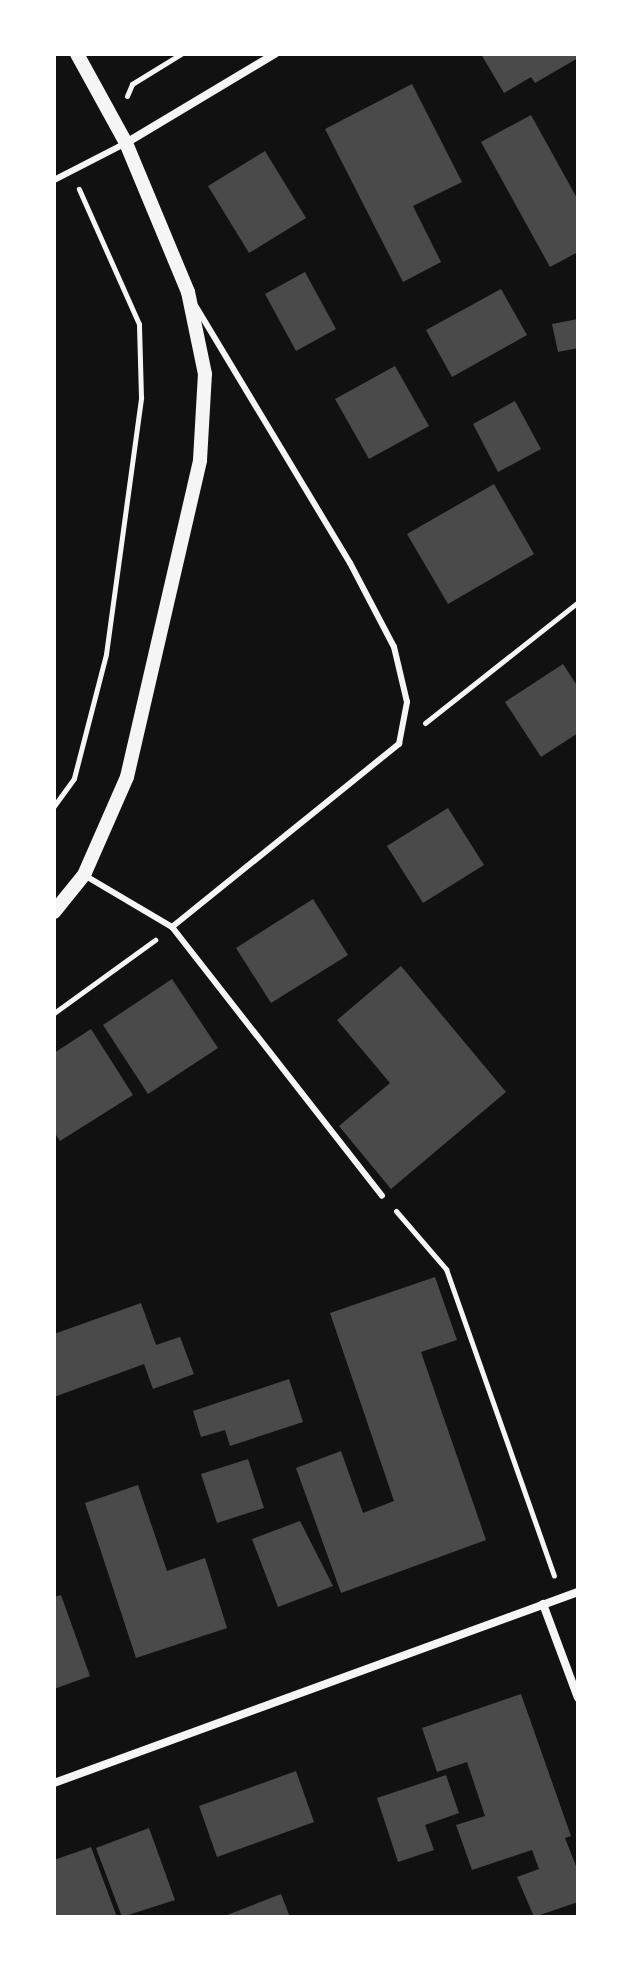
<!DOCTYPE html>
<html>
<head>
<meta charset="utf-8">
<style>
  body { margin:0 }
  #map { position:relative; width:632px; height:1971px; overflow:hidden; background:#111; font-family:"DM Sans",sans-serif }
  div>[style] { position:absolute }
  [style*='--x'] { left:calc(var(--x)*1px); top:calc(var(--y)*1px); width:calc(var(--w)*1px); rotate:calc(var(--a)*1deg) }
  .building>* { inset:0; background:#4a4a4a }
  .path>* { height:5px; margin:-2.5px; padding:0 2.5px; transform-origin:2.5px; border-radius:2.5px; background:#f5f5f5 }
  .service>* { height:6px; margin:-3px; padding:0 3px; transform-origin:3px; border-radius:3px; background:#f5f5f5 }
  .minor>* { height:8px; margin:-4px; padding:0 4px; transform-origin:4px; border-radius:4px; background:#f5f5f5 }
  .tertiary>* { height:14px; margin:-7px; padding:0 7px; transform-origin:7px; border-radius:7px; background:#f5f5f5 }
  span { translate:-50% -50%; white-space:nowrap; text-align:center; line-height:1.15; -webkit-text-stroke:8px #fff; paint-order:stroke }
  .frame { position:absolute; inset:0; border:56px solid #fff; pointer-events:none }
</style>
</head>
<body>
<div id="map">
  <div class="building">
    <div style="clip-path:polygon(481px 54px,578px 54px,578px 58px,535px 83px,531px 77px,504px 93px)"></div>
    <div style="clip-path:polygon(412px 84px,462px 182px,413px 206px,441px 262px,403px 282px,325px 129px)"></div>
    <div style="clip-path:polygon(531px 115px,578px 200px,578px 252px,550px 267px,481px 142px)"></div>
    <div style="clip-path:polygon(265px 151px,306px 218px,249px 253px,208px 186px)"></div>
    <div style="clip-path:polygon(305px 272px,336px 329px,296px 351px,265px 294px)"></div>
    <div style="clip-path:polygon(501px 289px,527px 335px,452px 377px,426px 330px)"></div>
    <div style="clip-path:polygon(578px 319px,578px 348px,558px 352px,552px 324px)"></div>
    <div style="clip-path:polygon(395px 366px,429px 426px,369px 459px,335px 399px)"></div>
    <div style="clip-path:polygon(515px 401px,541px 449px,498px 472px,473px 424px)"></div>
    <div style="clip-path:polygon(494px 484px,534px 554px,448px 604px,407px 534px)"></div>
    <div style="clip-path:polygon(563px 664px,578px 687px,578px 733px,541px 757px,505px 702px)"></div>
    <div style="clip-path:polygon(448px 808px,484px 865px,423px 903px,387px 846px)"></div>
    <div style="clip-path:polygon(313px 899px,348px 955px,271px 1003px,236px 948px)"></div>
    <div style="clip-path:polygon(401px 966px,506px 1092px,391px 1189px,339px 1126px,390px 1083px,337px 1020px)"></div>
    <div style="clip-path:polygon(172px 979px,218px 1048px,148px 1094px,103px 1025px)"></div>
    <div style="clip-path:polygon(91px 1029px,133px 1095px,60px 1141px,54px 1132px,54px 1053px)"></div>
    <div style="clip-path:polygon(435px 1277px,457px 1340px,421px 1352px,486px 1540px,341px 1593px,296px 1468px,341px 1451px,363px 1513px,394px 1501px,330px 1313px)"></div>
    <div style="clip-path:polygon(141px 1303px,156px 1345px,180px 1337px,194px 1374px,153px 1389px,144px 1364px,54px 1397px,54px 1334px)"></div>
    <div style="clip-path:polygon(289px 1379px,303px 1422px,230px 1446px,225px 1430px,201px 1437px,193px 1411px)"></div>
    <div style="clip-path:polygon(248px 1459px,264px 1508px,217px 1523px,201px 1474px)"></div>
    <div style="clip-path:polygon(138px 1485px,167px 1571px,205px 1558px,227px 1628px,136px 1658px,85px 1503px)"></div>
    <div style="clip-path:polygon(300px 1521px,333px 1586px,278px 1607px,252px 1539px)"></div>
    <div style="clip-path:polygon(61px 1595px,90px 1676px,54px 1689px,54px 1597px)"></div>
    <div style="clip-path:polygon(521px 1694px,571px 1836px,565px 1838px,578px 1871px,578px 1902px,534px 1917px,517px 1877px,539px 1869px,532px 1850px,472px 1870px,456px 1825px,485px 1816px,467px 1762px,437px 1772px,422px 1728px)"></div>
    <div style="clip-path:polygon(296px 1771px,314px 1822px,217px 1857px,199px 1806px)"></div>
    <div style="clip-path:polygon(446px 1775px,459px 1813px,425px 1825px,434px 1850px,398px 1862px,377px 1798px)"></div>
    <div style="clip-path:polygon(149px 1828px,175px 1900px,122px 1917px,96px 1848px)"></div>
    <div style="clip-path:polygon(91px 1847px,117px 1917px,54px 1917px,54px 1860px)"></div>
    <div style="clip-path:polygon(281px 1894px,290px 1917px,222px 1917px)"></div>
  </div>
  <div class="path">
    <div style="--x:127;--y:96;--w:13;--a:-67"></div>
    <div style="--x:132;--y:84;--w:57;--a:-31.5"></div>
    <div style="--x:425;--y:723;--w:195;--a:-38.3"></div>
    <div style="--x:54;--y:806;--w:34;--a:-54"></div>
    <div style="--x:74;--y:778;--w:128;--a:-75.5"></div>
    <div style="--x:106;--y:654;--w:259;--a:-82.2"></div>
    <div style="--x:141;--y:397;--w:73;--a:-91.6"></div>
    <div style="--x:139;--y:324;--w:148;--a:-114"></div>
    <div style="--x:54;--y:1013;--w:125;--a:-35.9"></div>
    <div style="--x:396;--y:1211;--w:77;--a:49.2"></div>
    <div style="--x:446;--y:1269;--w:325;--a:70.6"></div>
  </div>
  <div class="service">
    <div style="--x:54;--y:180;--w:81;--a:-27.2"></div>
    <div style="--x:84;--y:875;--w:102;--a:30.6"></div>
    <div style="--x:172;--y:927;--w:341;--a:52"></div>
    <div style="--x:172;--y:927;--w:292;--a:-38.9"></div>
    <div style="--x:399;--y:744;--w:43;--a:-79.2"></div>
    <div style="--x:407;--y:702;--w:57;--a:-103.3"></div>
    <div style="--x:394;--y:647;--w:95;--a:-117.6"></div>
    <div style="--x:350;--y:563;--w:299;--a:-121"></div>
  </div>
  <div class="minor">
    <div style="--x:126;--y:143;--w:174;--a:-30.9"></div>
    <div style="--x:543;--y:1604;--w:100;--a:69.6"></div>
    <div style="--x:54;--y:1783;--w:558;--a:-20.03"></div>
  </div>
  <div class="tertiary">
    <div style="--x:54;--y:912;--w:48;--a:-51"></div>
    <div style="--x:84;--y:875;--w:107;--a:-66.3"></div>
    <div style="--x:127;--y:777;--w:325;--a:-77"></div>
    <div style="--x:200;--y:460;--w:86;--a:-86.7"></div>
    <div style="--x:205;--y:374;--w:84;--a:-101.7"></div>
    <div style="--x:188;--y:292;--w:161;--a:-112.6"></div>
    <div style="--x:126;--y:143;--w:102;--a:-118.8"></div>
  </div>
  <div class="frame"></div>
</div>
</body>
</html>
